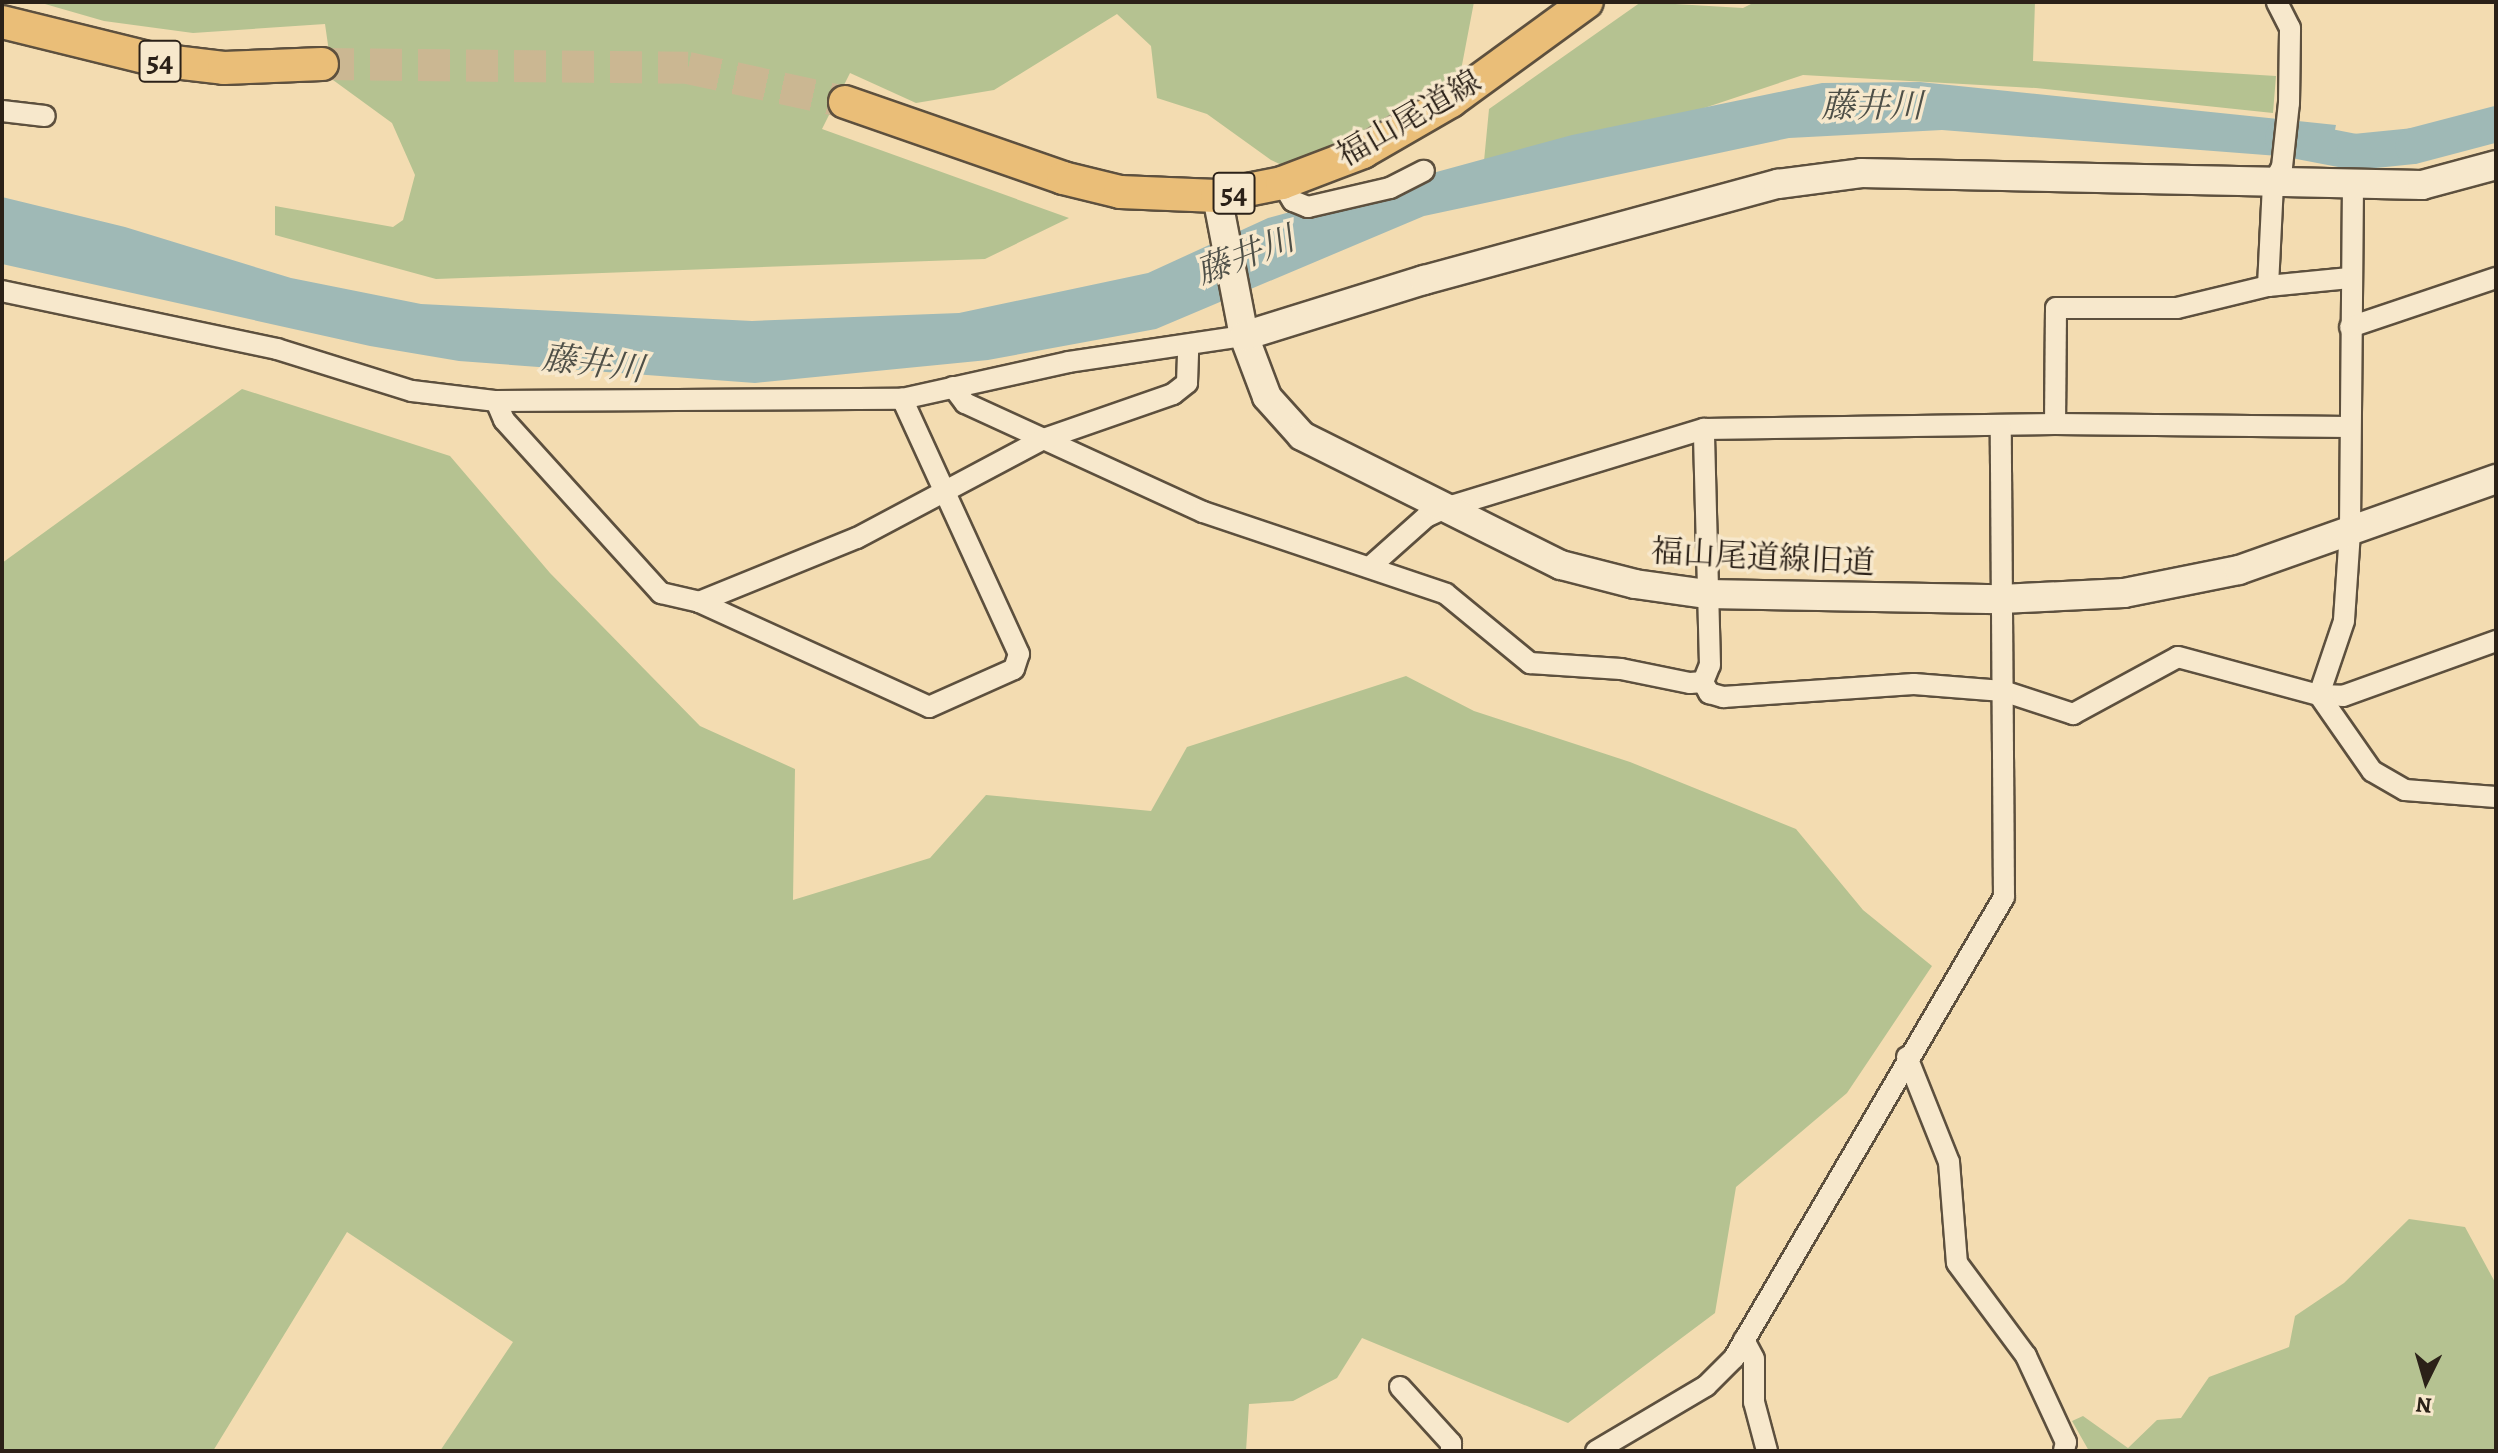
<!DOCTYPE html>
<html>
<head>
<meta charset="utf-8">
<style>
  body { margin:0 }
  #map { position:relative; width:2498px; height:1453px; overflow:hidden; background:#f3dcb1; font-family:Alegreya,"Noto Serif JP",serif }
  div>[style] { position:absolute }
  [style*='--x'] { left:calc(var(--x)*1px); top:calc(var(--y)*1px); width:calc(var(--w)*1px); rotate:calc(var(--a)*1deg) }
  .green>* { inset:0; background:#b5c291 }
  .water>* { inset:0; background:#9fb9b6 }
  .river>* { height:36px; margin:-18px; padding:0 18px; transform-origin:18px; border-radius:18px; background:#9fb9b6 }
  .primary-tunnel>* { height:32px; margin-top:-16px; transform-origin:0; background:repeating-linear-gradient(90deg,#cbb792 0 32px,transparent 0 48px) }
  .roads { filter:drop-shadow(2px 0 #5d503e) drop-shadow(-2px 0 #5d503e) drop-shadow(0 2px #5d503e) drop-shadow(0 -2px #5d503e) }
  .street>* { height:20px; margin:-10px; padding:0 10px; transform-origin:10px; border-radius:10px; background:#f7e8cc }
  .secondary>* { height:28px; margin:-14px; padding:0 14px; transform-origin:14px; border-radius:14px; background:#f7e8cc }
  .primary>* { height:32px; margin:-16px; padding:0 16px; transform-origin:16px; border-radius:16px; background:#eabe78 }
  span { translate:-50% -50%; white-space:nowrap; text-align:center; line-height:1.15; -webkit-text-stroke:7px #f7e8cc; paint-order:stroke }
  .shield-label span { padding:2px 6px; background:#f7e8cc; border:2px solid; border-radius:6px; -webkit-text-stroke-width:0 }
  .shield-label { font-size:30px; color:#2b2118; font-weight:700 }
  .street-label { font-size:32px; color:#2b2118 }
  .water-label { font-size:34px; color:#4e4f47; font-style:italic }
  .frame { position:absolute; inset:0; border:4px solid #2b2118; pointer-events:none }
  .north { position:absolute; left:2386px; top:1341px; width:80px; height:80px; -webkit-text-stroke:6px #f7e8cc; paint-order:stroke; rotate:185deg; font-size:22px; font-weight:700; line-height:32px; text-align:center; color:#2b2118 }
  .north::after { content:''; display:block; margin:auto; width:28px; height:36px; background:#2b2118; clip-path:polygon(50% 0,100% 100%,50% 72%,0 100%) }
</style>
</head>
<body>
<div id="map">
  <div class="green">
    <div style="clip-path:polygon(38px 2px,1474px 2px,1458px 86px,1318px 182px,1271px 160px,1207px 114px,1157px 98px,1151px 46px,1117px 14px,994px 90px,916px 103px,850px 73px,822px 129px,1069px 218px,985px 259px,436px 279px,275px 235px,275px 206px,393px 227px,403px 220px,415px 175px,392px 123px,333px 80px,325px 24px,193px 33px,104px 21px)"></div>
    <div style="clip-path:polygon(1641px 2px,1743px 8px,1755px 2px,2035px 2px,2033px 61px,2276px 76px,2273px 113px,2036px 88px,1803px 75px,1482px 182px,1489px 109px)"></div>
    <div style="clip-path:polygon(242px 389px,450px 456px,550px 573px,700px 726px,795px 769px,793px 900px,930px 858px,986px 795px,1151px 811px,1187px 747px,1406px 676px,1474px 711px,1630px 762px,1796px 829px,1863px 910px,1932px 966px,1847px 1093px,1736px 1187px,1715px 1313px,1568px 1423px,1362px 1338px,1337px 1378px,1293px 1401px,1249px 1404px,1246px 1451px,440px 1451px,513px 1342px,347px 1232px,213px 1451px,2px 1451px,2px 563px)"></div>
    <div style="clip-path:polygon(2409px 1219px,2465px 1227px,2496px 1284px,2496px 1451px,2089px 1451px,2072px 1421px,2083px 1416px,2128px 1448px,2157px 1420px,2181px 1418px,2209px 1377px,2289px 1347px,2295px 1316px,2344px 1283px)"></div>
  </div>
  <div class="water">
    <div style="clip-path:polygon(1920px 82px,2336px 125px,2329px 160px,1942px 130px,1789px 138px,1424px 216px,1156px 329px,988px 360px,755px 383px,459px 361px,370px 346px,2px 264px,2px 197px,125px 227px,291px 278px,421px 304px,752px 321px,959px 313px,1148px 273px,1268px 218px,1572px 135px,1822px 83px)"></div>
  </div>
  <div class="river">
    <div style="--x:2283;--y:138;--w:73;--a:11"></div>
    <div style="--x:2355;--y:152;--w:58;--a:-5.9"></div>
    <div style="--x:2413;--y:146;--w:86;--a:-14.8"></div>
  </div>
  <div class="primary-tunnel">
    <div style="--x:322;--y:64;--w:366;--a:0.6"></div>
    <div style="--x:688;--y:68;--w:161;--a:12.2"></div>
  </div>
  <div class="roads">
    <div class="street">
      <div style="--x:2;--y:111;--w:43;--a:6.6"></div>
      <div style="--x:1282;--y:183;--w:21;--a:59"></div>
      <div style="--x:1293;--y:201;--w:16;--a:22"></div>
      <div style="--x:1308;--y:207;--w:84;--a:-13"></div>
      <div style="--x:1390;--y:188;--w:38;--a:-27"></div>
      <div style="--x:2353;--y:184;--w:348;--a:90.5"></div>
      <div style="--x:2350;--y:532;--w:89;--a:93.9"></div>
      <div style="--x:2344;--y:621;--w:78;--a:108.7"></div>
      <div style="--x:2319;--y:695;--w:24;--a:2"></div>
      <div style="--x:2343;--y:696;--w:163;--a:-19.8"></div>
      <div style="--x:2268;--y:286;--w:103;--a:-87.2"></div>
      <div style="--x:2273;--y:183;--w:18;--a:-61"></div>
      <div style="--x:2282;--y:167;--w:64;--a:-83.8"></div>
      <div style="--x:2289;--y:103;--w:75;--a:-89.2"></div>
      <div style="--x:2290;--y:28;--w:29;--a:-117"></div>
      <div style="--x:2;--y:291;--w:281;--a:11.9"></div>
      <div style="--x:277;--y:349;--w:141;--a:17.3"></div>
      <div style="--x:412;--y:391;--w:85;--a:6.8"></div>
      <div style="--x:496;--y:401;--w:406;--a:-0.3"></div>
      <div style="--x:902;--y:399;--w:171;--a:-12.5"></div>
      <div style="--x:1069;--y:362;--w:177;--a:-8.5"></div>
      <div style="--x:2350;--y:327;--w:154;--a:-18.6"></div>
      <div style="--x:953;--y:387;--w:20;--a:53"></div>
      <div style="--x:965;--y:403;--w:262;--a:24.6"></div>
      <div style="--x:1203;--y:512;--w:256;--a:18.6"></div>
      <div style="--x:1446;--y:594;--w:109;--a:39.4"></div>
      <div style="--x:1530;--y:663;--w:91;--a:3.8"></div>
      <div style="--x:1621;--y:669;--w:70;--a:11.5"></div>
      <div style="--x:1690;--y:683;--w:13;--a:-4"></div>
      <div style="--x:1703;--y:682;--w:18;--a:-68"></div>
      <div style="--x:1710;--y:665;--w:236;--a:-91.5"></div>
      <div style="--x:496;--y:401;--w:21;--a:67"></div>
      <div style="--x:504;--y:420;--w:234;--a:47.8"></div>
      <div style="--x:661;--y:593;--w:39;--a:13"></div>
      <div style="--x:699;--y:602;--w:253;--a:24.5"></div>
      <div style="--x:929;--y:707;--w:93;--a:-24.1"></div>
      <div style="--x:1014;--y:669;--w:16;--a:-72"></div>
      <div style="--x:1019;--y:654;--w:281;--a:-114.6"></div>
      <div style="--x:2055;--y:424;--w:116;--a:-89.5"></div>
      <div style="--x:2056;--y:308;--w:121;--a:0"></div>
      <div style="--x:2177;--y:308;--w:94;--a:-13.6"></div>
      <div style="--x:2268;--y:286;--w:82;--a:-5.6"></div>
      <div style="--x:1371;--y:566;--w:74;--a:-41.7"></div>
      <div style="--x:1426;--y:517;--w:21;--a:-25"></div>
      <div style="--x:1445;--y:508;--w:271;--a:-17"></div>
      <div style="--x:1704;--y:429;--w:351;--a:-0.8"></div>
      <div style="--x:2055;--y:424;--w:294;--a:0.6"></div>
      <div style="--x:699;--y:602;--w:170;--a:-22.1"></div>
      <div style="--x:857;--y:538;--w:208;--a:-28"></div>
      <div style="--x:1041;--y:440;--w:140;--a:-19.2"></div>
      <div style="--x:1173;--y:394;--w:18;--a:-38"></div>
      <div style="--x:1187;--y:383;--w:37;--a:-88"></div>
      <div style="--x:1703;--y:682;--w:13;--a:61"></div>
      <div style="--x:1709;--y:693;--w:15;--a:16"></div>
      <div style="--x:1723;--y:697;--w:191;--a:-3.9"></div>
      <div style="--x:1914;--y:684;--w:89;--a:4.5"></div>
      <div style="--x:2003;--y:691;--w:74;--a:18.2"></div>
      <div style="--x:2073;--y:714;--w:119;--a:-28.5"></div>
      <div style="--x:2178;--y:657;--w:146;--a:15.1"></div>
      <div style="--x:2319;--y:695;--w:93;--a:55.1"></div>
      <div style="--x:2372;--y:771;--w:38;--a:30"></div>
      <div style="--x:2405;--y:790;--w:91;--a:4.4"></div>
      <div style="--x:1907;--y:1057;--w:113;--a:68.2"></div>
      <div style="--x:1949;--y:1162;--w:101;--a:85.5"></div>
      <div style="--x:1957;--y:1263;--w:116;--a:53.4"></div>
      <div style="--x:2026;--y:1356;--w:95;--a:65.1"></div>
      <div style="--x:2066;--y:1442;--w:9;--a:103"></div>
      <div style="--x:1744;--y:1340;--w:21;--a:62"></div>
      <div style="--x:1754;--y:1359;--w:43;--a:90"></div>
      <div style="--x:1754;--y:1402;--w:51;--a:75.1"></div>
      <div style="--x:1400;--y:1387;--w:76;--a:47.7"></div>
      <div style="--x:1451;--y:1443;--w:8;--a:90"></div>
      <div style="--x:1596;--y:1451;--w:128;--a:-30.6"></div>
      <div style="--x:1706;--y:1386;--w:40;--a:-45"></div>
      <div style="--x:1734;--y:1358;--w:534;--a:-59.64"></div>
      <div style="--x:2004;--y:897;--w:471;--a:-90.4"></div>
    </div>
    <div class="secondary">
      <div style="--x:1217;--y:196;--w:143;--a:79.1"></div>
      <div style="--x:1244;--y:336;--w:65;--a:69.3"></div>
      <div style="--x:1267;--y:397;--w:52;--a:48.1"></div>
      <div style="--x:1302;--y:436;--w:289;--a:26.5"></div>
      <div style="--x:1561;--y:565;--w:76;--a:14.4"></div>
      <div style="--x:1635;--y:584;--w:73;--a:7.9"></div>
      <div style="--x:1707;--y:594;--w:294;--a:1"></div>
      <div style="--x:2001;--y:599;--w:123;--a:-2.8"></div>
      <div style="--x:2124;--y:593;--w:117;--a:-11.3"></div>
      <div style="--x:2239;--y:570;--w:273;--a:-19.5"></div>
      <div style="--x:1244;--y:336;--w:189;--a:-17.3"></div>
      <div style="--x:1424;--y:280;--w:367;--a:-15.2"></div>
      <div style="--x:1778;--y:184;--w:84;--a:-7.5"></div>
      <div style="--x:1861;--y:173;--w:561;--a:1.23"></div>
      <div style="--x:2422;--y:185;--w:77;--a:-15.1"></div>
    </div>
    <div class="primary">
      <div style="--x:2;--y:22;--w:160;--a:13.8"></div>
      <div style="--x:157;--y:60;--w:67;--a:6.8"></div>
      <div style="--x:224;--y:68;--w:98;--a:-2.3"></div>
      <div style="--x:845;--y:102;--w:231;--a:19.2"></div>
      <div style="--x:1063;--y:178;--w:59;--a:13.8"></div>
      <div style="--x:1120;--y:192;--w:97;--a:2.4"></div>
      <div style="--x:1217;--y:196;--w:66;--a:-11.3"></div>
      <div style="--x:1282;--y:183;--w:87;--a:-20.9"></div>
      <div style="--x:1363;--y:152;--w:102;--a:-30.1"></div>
      <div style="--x:1451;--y:101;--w:168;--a:-36.1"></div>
    </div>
  </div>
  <div class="shield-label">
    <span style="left:160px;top:61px">54</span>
    <span style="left:1234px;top:193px">54</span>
  </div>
  <div class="street-label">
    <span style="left:1409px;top:118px;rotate:-30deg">福山尾道線</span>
    <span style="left:1763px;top:557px;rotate:3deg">福山尾道線旧道</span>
  </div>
  <div class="water-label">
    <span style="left:1872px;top:106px">藤井川</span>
    <span style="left:1245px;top:255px;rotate:-21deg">藤井川</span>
    <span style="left:593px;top:363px;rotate:7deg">藤井川</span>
  </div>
  <div class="frame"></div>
  <div class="north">N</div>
</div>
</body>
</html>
